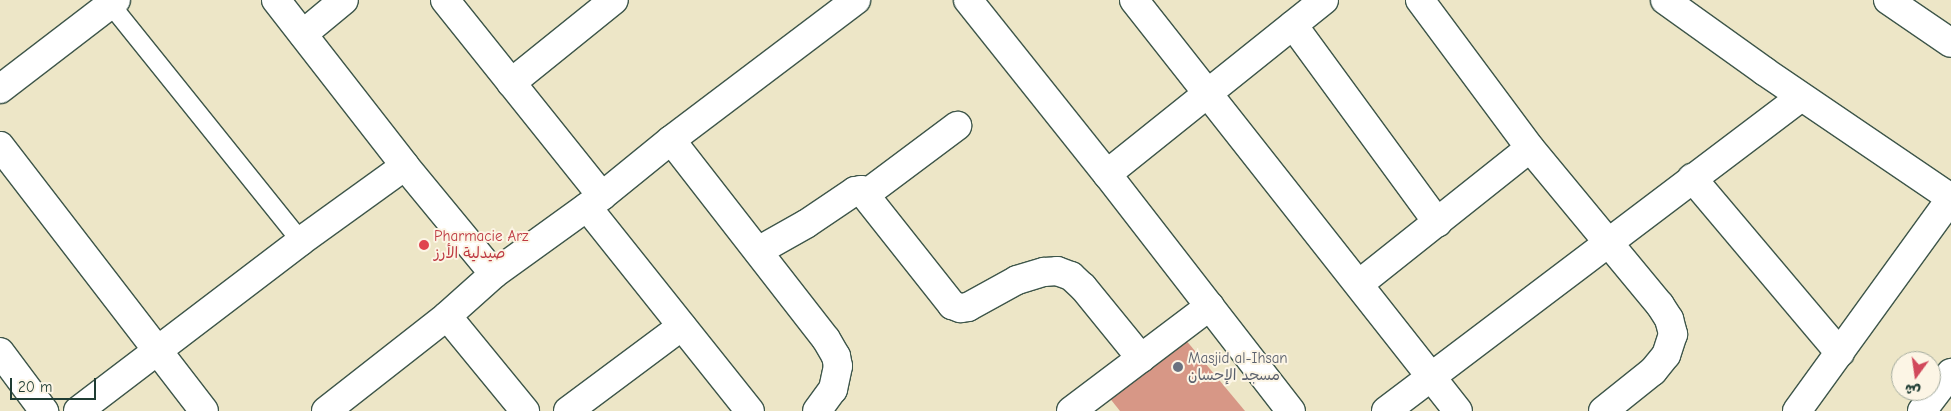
<!DOCTYPE html>
<html>
<head>
<meta charset="utf-8">
<style>
  body { margin:0 }
  #map { position:relative; width:1951px; height:411px; overflow:hidden; background:#ede6c7; font-family:"Comic Neue","Playpen Sans Arabic",sans-serif }
  div>[style] { position:absolute }
  [style*='--x'] { left:calc(var(--x)*1px); top:calc(var(--y)*1px); width:calc(var(--w)*1px); rotate:calc(var(--a)*1deg) }
  .building>* { inset:0; background:#d79786 }
  .roads { filter:drop-shadow(1px 0 #3e564a) drop-shadow(-1px 0 #3e564a) drop-shadow(0 1px #3e564a) drop-shadow(0 -1px #3e564a) }
  .lane>* { height:18px; margin:-9px; padding:0 9px; transform-origin:9px; border-radius:9px; background:#fff }
  .street>* { height:28px; margin:-14px; padding:0 14px; transform-origin:14px; border-radius:14px; background:#fff }
  .dots>* { width:14px; height:14px; translate:-50% -50%; box-sizing:border-box; border:2px solid #fcf5e5; border-radius:50% }
  span { translate:-50% -50%; white-space:nowrap; text-align:center; line-height:1.15; -webkit-text-stroke:4px #fcf5e5; paint-order:stroke }
  .health-label { font-size:15px; color:#be3a42 }
  .left { translate:0 -50%; text-align:left }
  .worship-label { font-size:15px; color:#5b616d }
  .north { position:absolute; left:1891px; top:351px; width:50px; height:50px; box-sizing:border-box; background:#fcf5e5; border:1px solid #a4ab9e; border-radius:50%; rotate:194deg; font-size:14px; font-weight:700; line-height:20px; text-align:center; color:#1f3d34 }
  .north::after { content:''; display:block; margin:auto; width:18px; height:22px; background:#d1495b; clip-path:polygon(50% 0,100% 100%,50% 72%,0 100%) }
  .scale { position:absolute; left:10px; top:378px; width:86px; height:22px; box-sizing:border-box; border:2px solid #1f3d34; border-top:0; padding-left:6px; font-size:15px; line-height:18px; white-space:nowrap; color:#1f3d34; -webkit-text-stroke:4px #fcf5e5; paint-order:stroke }
</style>
</head>
<body>
<div id="map">
  <div class="building">
    <div style="clip-path:polygon(1185px 339px,1245px 411px,1120px 411px,1108px 396px)"></div>
  </div>
  <div class="roads">
    <div class="lane">
      <div style="--x:111;--y:5;--w:303;--a:51.2"></div>
    </div>
    <div class="street">
      <div style="--x:276;--y:0;--w:210;--a:52.1"></div>
      <div style="--x:405;--y:166;--w:140;--a:50.5"></div>
      <div style="--x:445;--y:0;--w:251;--a:51.3"></div>
      <div style="--x:968;--y:0;--w:223;--a:51.4"></div>
      <div style="--x:1107;--y:174;--w:300;--a:52.2"></div>
      <div style="--x:1134;--y:0;--w:523;--a:51.75"></div>
      <div style="--x:1420;--y:0;--w:184;--a:53.4"></div>
      <div style="--x:1530;--y:148;--w:204;--a:50.4"></div>
      <div style="--x:1660;--y:305;--w:17;--a:57"></div>
      <div style="--x:1669;--y:319;--w:16;--a:75"></div>
      <div style="--x:1673;--y:334;--w:22;--a:108"></div>
      <div style="--x:1666;--y:355;--w:21;--a:129"></div>
      <div style="--x:1653;--y:371;--w:64;--a:141.3"></div>
      <div style="--x:1665;--y:0;--w:122;--a:35.6"></div>
      <div style="--x:1764;--y:71;--w:226;--a:34.2"></div>
      <div style="--x:1888;--y:0;--w:76;--a:34.3"></div>
      <div style="--x:1293;--y:25;--w:245;--a:53.8"></div>
      <div style="--x:303;--y:34;--w:53;--a:-39.7"></div>
      <div style="--x:511;--y:83;--w:132;--a:-38.9"></div>
      <div style="--x:0;--y:89;--w:146;--a:-37.5"></div>
      <div style="--x:671;--y:140;--w:252;--a:52.1"></div>
      <div style="--x:826;--y:339;--w:20;--a:60"></div>
      <div style="--x:836;--y:356;--w:10;--a:79"></div>
      <div style="--x:838;--y:366;--w:24;--a:102"></div>
      <div style="--x:833;--y:389;--w:27;--a:126"></div>
      <div style="--x:0;--y:146;--w:334;--a:52.4"></div>
      <div style="--x:1107;--y:174;--w:278;--a:-38.7"></div>
      <div style="--x:1692;--y:178;--w:229;--a:49.8"></div>
      <div style="--x:866;--y:194;--w:114;--a:-36.8"></div>
      <div style="--x:587;--y:207;--w:261;--a:51.4"></div>
      <div style="--x:758;--y:251;--w:55;--a:-29.4"></div>
      <div style="--x:806;--y:224;--w:59;--a:-34"></div>
      <div style="--x:855;--y:191;--w:6;--a:-9"></div>
      <div style="--x:861;--y:190;--w:147;--a:51.6"></div>
      <div style="--x:952;--y:305;--w:9;--a:21"></div>
      <div style="--x:960;--y:308;--w:8;--a:-7"></div>
      <div style="--x:968;--y:307;--w:56;--a:-28.9"></div>
      <div style="--x:1017;--y:280;--w:28;--a:-17"></div>
      <div style="--x:1044;--y:272;--w:13;--a:-4"></div>
      <div style="--x:1057;--y:271;--w:15;--a:20"></div>
      <div style="--x:1071;--y:276;--w:16;--a:43"></div>
      <div style="--x:1083;--y:287;--w:92;--a:50.8"></div>
      <div style="--x:1359;--y:284;--w:218;--a:-38.5"></div>
      <div style="--x:447;--y:316;--w:123;--a:50.6"></div>
      <div style="--x:0;--y:352;--w:74;--a:53.3"></div>
      <div style="--x:78;--y:411;--w:280;--a:-37.3"></div>
      <div style="--x:301;--y:241;--w:128;--a:-35.8"></div>
      <div style="--x:326;--y:411;--w:154;--a:-38.1"></div>
      <div style="--x:447;--y:316;--w:63;--a:-41.8"></div>
      <div style="--x:494;--y:274;--w:133;--a:-35.8"></div>
      <div style="--x:602;--y:196;--w:89;--a:-39.1"></div>
      <div style="--x:671;--y:140;--w:232;--a:-37.1"></div>
      <div style="--x:568;--y:411;--w:142;--a:-36.7"></div>
      <div style="--x:1071;--y:411;--w:174;--a:-37.1"></div>
      <div style="--x:1386;--y:411;--w:520;--a:-37.11"></div>
      <div style="--x:1797;--y:411;--w:263;--a:-54.1"></div>
      <div style="--x:1922;--y:411;--w:48;--a:-52.7"></div>
    </div>
  </div>
  <div class="dots">
    <div style="left:424px;top:245px;background:#e0444e"></div>
    <div style="left:1178px;top:367px;background:#6b7280"></div>
  </div>
  <div class="health-label">
    <span class="left" style="left:434px;top:245px">Pharmacie Arz<br>صيدلية الأرز</span>
  </div>
  <div class="worship-label">
    <span class="left" style="left:1188px;top:367px">Masjid al-Ihsan<br>مسجد الإحسان</span>
  </div>
  <div class="north">ش</div>
  <div class="scale">20 m</div>
</div>
</body>
</html>
